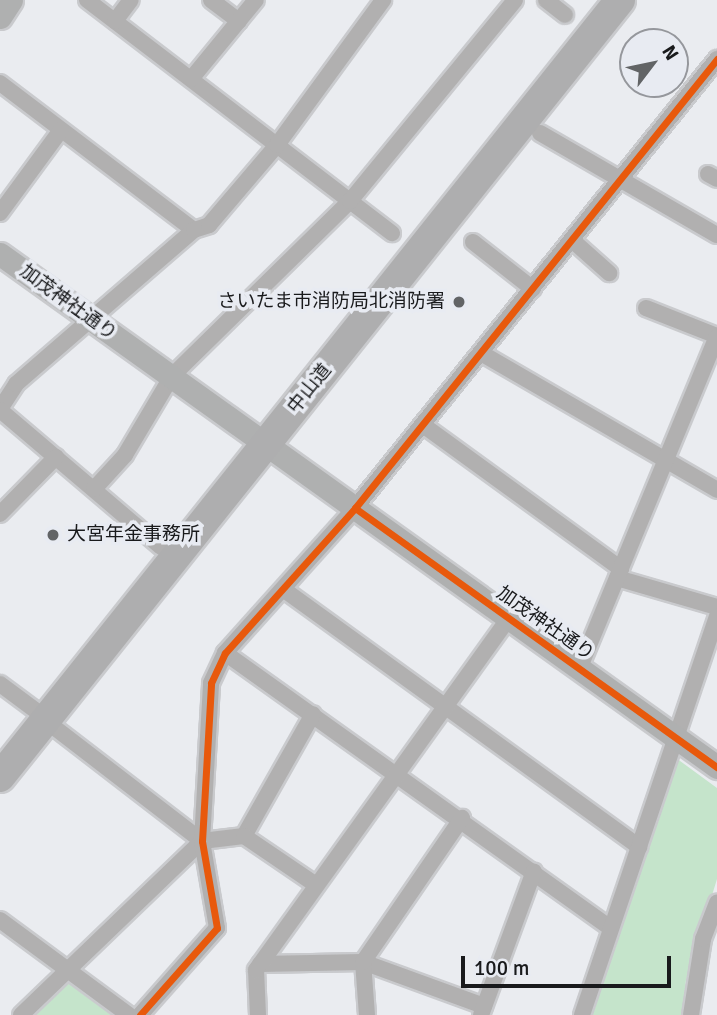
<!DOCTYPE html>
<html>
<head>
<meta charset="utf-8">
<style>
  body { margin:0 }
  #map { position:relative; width:717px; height:1015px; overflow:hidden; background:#eaecf0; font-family:Signika,"Noto Sans JP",sans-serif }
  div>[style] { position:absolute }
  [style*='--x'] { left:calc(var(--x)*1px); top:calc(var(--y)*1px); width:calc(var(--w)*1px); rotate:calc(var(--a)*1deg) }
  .green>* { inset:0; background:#c5e4cb }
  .roads { filter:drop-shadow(2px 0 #c9cacd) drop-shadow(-2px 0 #c9cacd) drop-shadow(0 2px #c9cacd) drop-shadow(0 -2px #c9cacd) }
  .street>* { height:16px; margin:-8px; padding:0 8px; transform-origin:8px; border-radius:8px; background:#b1b0b0 }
  .secondary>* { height:23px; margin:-11.5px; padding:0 11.5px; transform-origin:11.5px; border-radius:11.5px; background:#afb0b0 }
  .highway>* { height:30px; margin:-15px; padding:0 15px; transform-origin:15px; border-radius:15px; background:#aeaeaf }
  .cycleway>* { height:7px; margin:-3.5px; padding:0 3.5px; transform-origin:3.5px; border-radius:3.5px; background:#e8590c }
  .dots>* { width:19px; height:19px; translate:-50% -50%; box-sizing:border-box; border:4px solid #e8ebf2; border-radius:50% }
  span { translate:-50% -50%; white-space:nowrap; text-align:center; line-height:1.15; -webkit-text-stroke:7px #e8ebf2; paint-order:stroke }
  .poi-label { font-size:19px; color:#191a1c }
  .right { translate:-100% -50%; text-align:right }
  .left { translate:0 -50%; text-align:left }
  .street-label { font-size:19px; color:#191a1c }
  .north { position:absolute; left:619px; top:28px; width:70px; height:70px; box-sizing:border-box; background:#e8ebf2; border:2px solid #95979c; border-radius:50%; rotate:58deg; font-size:19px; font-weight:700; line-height:28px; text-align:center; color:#191a1c }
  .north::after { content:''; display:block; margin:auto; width:24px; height:32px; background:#626466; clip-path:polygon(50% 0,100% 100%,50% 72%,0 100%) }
  .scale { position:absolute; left:461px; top:956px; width:210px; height:32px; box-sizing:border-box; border:4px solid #191a1c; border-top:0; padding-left:9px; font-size:21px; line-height:24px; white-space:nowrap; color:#191a1c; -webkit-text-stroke:5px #e8ebf2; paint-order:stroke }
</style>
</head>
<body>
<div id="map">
  <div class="green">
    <div style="clip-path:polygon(676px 758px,717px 788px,717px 879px,686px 980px,682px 1015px,591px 1015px)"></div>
    <div style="clip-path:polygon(66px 980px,73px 980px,121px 1015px,29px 1015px)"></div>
  </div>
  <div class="roads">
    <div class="street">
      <div style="--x:87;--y:0;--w:384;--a:37.4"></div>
      <div style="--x:211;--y:0;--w:35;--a:37"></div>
      <div style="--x:546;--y:0;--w:24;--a:38"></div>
      <div style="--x:115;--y:21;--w:26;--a:-53"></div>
      <div style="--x:191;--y:79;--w:102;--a:-50.6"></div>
      <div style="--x:0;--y:83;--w:243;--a:37.2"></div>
      <div style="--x:540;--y:133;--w:204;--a:30"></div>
      <div style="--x:708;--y:174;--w:10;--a:29"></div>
      <div style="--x:0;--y:213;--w:103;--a:-53.7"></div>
      <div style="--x:572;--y:240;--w:50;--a:41.7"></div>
      <div style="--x:473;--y:242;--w:76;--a:38.1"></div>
      <div style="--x:646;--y:308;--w:76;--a:21.5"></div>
      <div style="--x:481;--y:353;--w:273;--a:30.1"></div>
      <div style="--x:0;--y:409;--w:30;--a:-57"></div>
      <div style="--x:16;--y:384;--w:235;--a:-40.9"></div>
      <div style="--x:194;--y:230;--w:16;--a:-18"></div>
      <div style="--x:209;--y:225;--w:105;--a:-49.6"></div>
      <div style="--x:277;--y:145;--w:180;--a:-53.8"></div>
      <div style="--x:0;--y:410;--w:211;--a:40.4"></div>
      <div style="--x:423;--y:425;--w:245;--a:36"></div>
      <div style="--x:94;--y:489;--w:46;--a:-47.6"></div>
      <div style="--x:125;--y:455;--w:92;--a:-59.3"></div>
      <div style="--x:172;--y:376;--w:250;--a:-44.5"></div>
      <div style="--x:350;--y:201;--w:260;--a:-50.6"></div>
      <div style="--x:0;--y:514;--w:80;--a:-45.5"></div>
      <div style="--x:617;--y:578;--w:104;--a:16.2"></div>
      <div style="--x:283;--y:589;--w:440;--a:35.9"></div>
      <div style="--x:225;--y:653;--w:473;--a:35.5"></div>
      <div style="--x:580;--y:667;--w:357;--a:-67.5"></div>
      <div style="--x:0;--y:684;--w:44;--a:36.6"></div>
      <div style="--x:46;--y:721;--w:197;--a:37.6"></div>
      <div style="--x:244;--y:836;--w:140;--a:-60.5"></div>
      <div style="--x:0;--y:920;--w:160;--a:36.4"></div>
      <div style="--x:260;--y:964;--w:103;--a:-1.1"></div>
      <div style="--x:363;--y:962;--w:129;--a:20"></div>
      <div style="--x:21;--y:1015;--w:251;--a:-43.9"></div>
      <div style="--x:202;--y:841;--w:42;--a:-6.8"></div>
      <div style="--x:244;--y:836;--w:87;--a:34.2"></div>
      <div style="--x:140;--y:1015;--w:116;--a:-48.5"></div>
      <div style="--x:217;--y:928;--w:88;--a:-99.8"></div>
      <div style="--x:202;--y:841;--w:158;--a:-86.7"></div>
      <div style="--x:211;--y:683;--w:33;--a:-65"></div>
      <div style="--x:225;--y:653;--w:195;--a:-48.1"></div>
      <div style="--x:355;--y:508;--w:577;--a:-51.12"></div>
      <div style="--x:258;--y:1015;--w:45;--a:-92.5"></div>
      <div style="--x:256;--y:970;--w:433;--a:-54.3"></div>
      <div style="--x:367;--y:1015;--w:53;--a:-94.3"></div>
      <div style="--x:363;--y:962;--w:175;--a:-55.5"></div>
      <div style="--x:481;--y:1015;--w:153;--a:-69.8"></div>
      <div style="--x:582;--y:1015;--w:421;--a:-71.3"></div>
      <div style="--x:691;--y:1015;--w:77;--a:-81"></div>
      <div style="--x:703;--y:939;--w:39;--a:-69"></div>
    </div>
    <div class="secondary">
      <div style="--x:0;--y:17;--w:20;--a:-57"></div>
      <div style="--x:0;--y:254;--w:882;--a:35.58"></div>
    </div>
    <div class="highway">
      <div style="--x:0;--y:777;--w:994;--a:-51.41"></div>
    </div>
  </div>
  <div class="cycleway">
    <div style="--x:355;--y:508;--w:445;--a:35.6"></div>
    <div style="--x:140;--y:1015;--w:116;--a:-48.5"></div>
    <div style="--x:217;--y:928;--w:88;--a:-99.8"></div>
    <div style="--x:202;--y:841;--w:158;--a:-86.7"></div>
    <div style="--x:211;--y:683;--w:33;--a:-65"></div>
    <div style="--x:225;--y:653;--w:195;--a:-48.1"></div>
    <div style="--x:355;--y:508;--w:577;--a:-51.12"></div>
  </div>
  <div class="dots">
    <div style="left:459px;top:302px;background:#626466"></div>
    <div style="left:53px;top:535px;background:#626466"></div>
  </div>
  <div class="poi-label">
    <span class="right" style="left:445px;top:302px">さいたま市消防局北消防署</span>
    <span class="left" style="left:67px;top:535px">大宮年金事務所</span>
  </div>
  <div class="street-label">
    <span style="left:68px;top:303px;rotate:36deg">加茂神社通り</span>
    <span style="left:310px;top:389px;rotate:-51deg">中山道</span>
    <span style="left:545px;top:624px;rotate:35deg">加茂神社通り</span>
  </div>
  <div class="north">N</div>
  <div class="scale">100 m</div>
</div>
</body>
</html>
